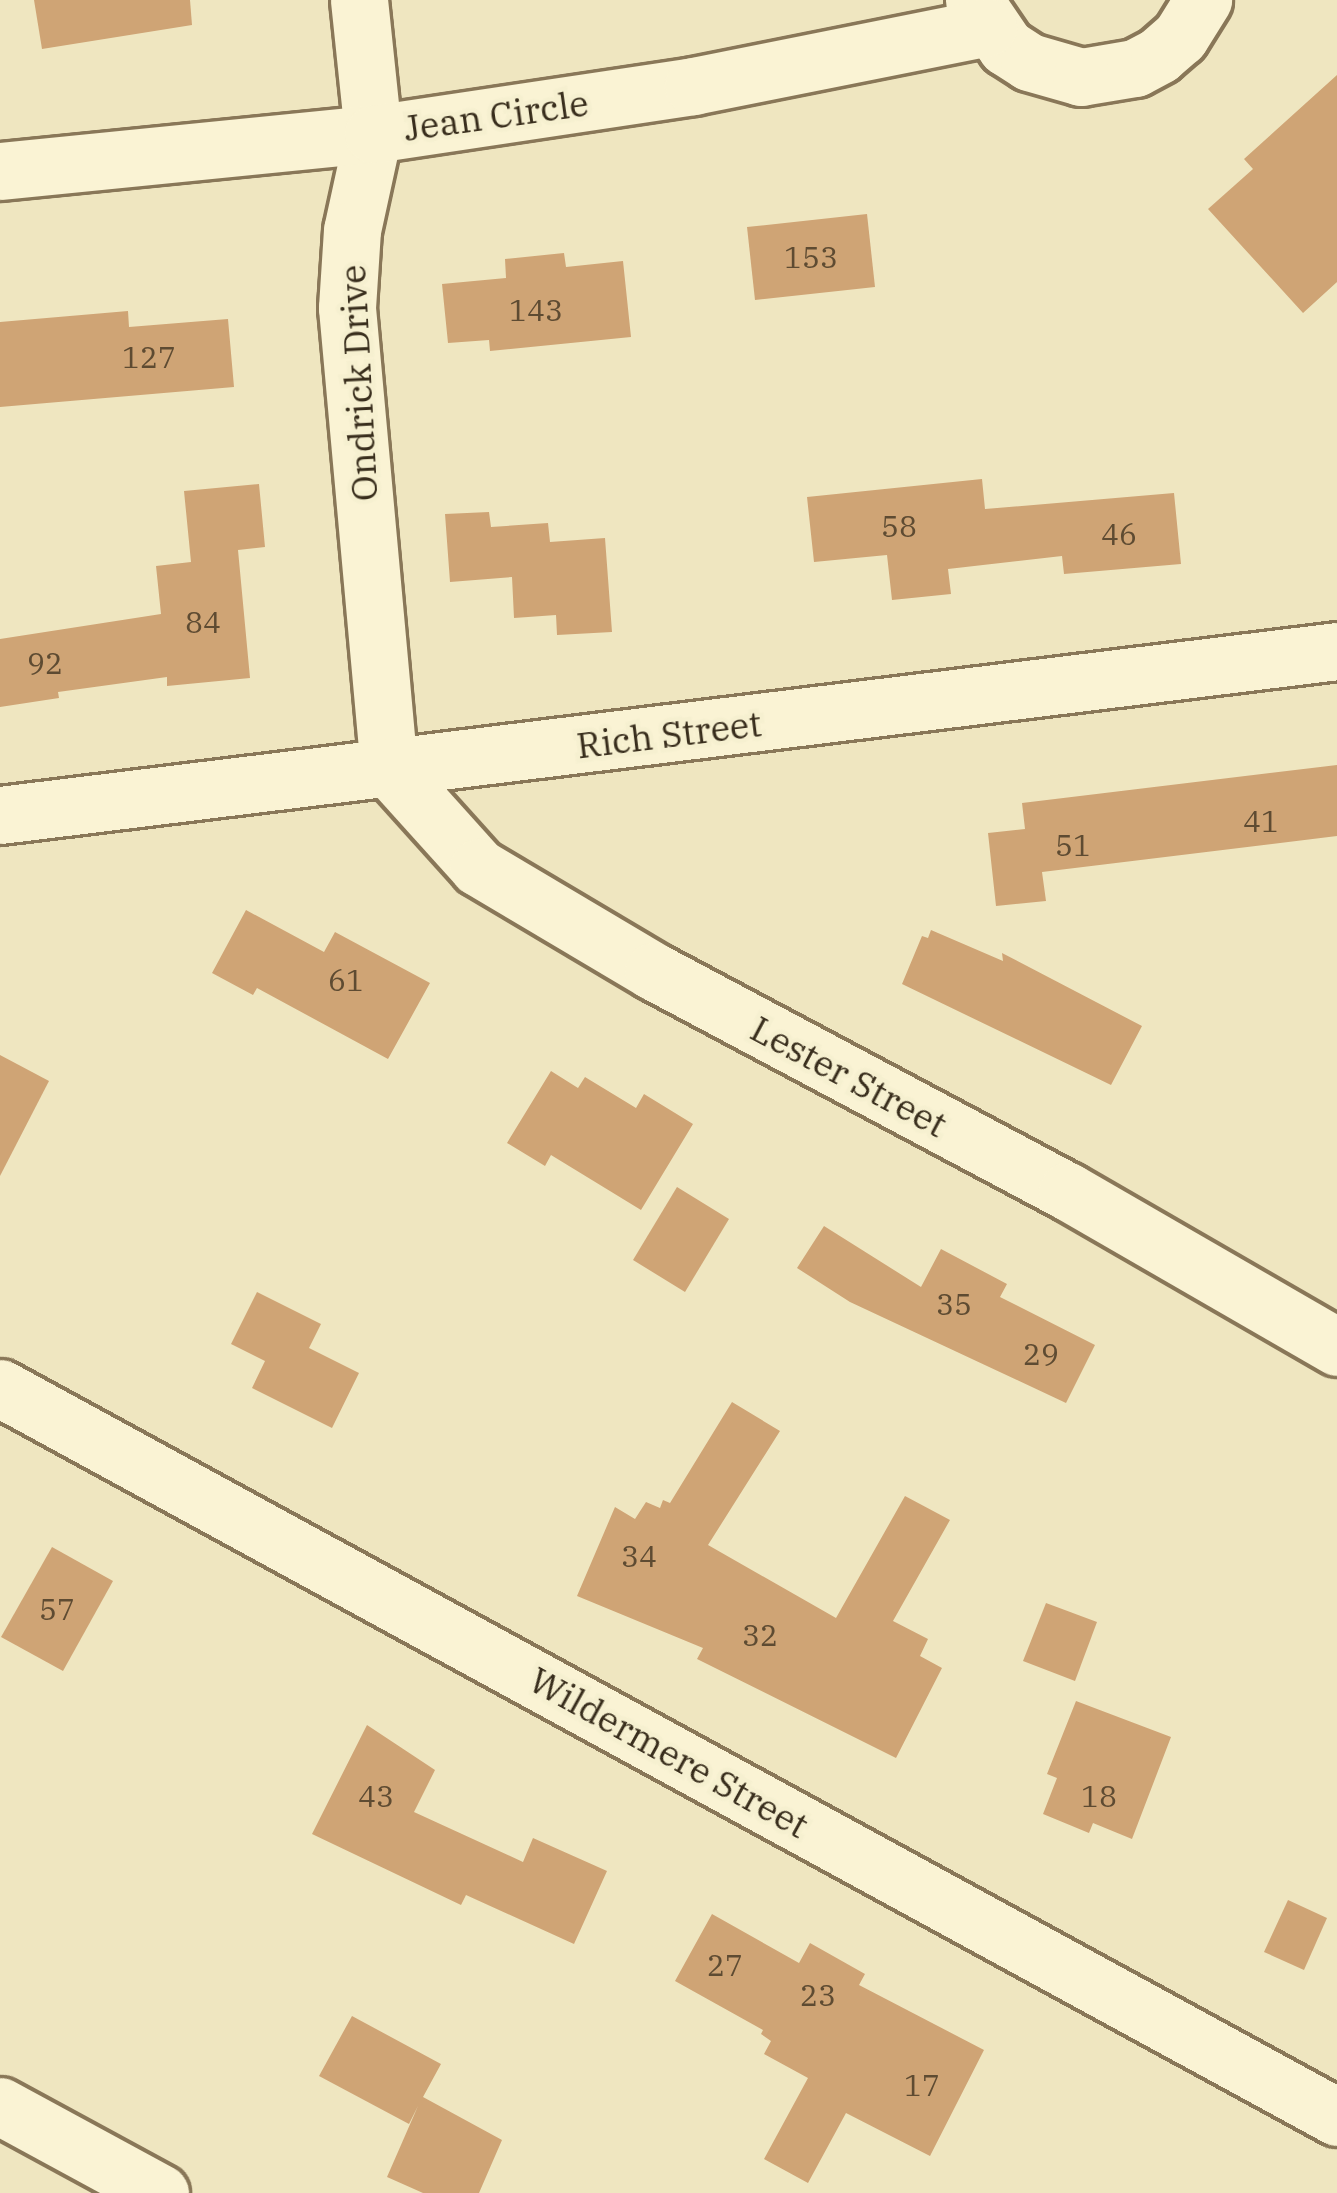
<!DOCTYPE html>
<html>
<head>
<meta charset="utf-8">
<style>
  body { margin:0 }
  #map { position:relative; width:1337px; height:2193px; overflow:hidden; background:#efe6c0; font-family:"IBM Plex Serif",serif }
  div>[style] { position:absolute }
  [style*='--x'] { left:calc(var(--x)*1px); top:calc(var(--y)*1px); width:calc(var(--w)*1px); rotate:calc(var(--a)*1deg) }
  .building>* { inset:0; background:#cfa475 }
  .roads { filter:drop-shadow(3px 0 #897758) drop-shadow(-3px 0 #897758) drop-shadow(0 3px #897758) drop-shadow(0 -3px #897758) }
  .minor>* { height:57px; margin:-28.5px; padding:0 28.5px; transform-origin:28.5px; border-radius:28.5px; background:#faf3d4 }
  span { translate:-50% -50%; white-space:nowrap; text-align:center; line-height:1.15; -webkit-text-stroke:9px #f6f0d0; paint-order:stroke }
  .number-label { font-size:30px; color:#5e4b32 }
  .number-label span { -webkit-text-stroke-width:0 }
  .street-label { font-size:36px; color:#382d1c }
</style>
</head>
<body>
<div id="map">
  <div class="building">
    <div style="clip-path:polygon(34px 0,190px 0,192px 25px,42px 49px)"></div>
    <div style="clip-path:polygon(1337px 75px,1337px 282px,1303px 313px,1208px 209px,1253px 169px,1244px 159px)"></div>
    <div style="clip-path:polygon(867px 214px,875px 287px,755px 300px,747px 227px)"></div>
    <div style="clip-path:polygon(564px 253px,566px 267px,623px 261px,631px 337px,490px 351px,489px 340px,448px 343px,442px 284px,506px 278px,505px 259px)"></div>
    <div style="clip-path:polygon(128px 311px,129px 327px,228px 319px,234px 387px,0 407px,0 322px)"></div>
    <div style="clip-path:polygon(982px 479px,985px 509px,1174px 493px,1181px 564px,1064px 574px,1062px 556px,948px 569px,951px 594px,892px 600px,887px 555px,814px 562px,807px 497px)"></div>
    <div style="clip-path:polygon(259px 484px,265px 547px,238px 550px,250px 678px,167px 686px,167px 677px,58px 692px,59px 698px,0 707px,0 639px,161px 614px,156px 566px,191px 562px,184px 491px)"></div>
    <div style="clip-path:polygon(489px 512px,491px 527px,548px 523px,550px 542px,605px 538px,612px 632px,557px 635px,556px 615px,514px 618px,512px 577px,450px 582px,445px 514px)"></div>
    <div style="clip-path:polygon(1337px 765px,1337px 836px,1042px 872px,1046px 901px,996px 906px,988px 833px,1025px 829px,1022px 803px)"></div>
    <div style="clip-path:polygon(246px 910px,324px 952px,335px 932px,430px 983px,388px 1059px,257px 988px,253px 995px,212px 973px)"></div>
    <div style="clip-path:polygon(931px 930px,1003px 961px,1002px 953px,1142px 1026px,1111px 1085px,902px 984px,922px 936px,928px 938px)"></div>
    <div style="clip-path:polygon(0 1055px,49px 1081px,0 1176px)"></div>
    <div style="clip-path:polygon(551px 1071px,578px 1088px,585px 1077px,636px 1108px,644px 1094px,693px 1124px,641px 1210px,551px 1155px,545px 1166px,507px 1143px)"></div>
    <div style="clip-path:polygon(677px 1187px,729px 1219px,685px 1292px,633px 1260px)"></div>
    <div style="clip-path:polygon(824px 1226px,921px 1287px,941px 1249px,1007px 1284px,1000px 1297px,1095px 1345px,1066px 1403px,850px 1302px,797px 1268px)"></div>
    <div style="clip-path:polygon(257px 1292px,321px 1324px,309px 1348px,359px 1373px,332px 1428px,252px 1388px,265px 1361px,231px 1344px)"></div>
    <div style="clip-path:polygon(732px 1402px,780px 1431px,708px 1545px,836px 1618px,905px 1496px,950px 1520px,893px 1621px,928px 1639px,920px 1656px,942px 1668px,896px 1758px,697px 1659px,703px 1648px,577px 1596px,615px 1507px,635px 1519px,646px 1502px,660px 1508px,663px 1500px,670px 1503px)"></div>
    <div style="clip-path:polygon(52px 1547px,113px 1581px,63px 1671px,1px 1637px)"></div>
    <div style="clip-path:polygon(1046px 1603px,1097px 1622px,1075px 1681px,1023px 1661px)"></div>
    <div style="clip-path:polygon(1076px 1701px,1171px 1737px,1132px 1839px,1093px 1823px,1089px 1833px,1043px 1814px,1057px 1778px,1047px 1774px)"></div>
    <div style="clip-path:polygon(367px 1725px,435px 1770px,414px 1812px,523px 1862px,533px 1838px,607px 1871px,574px 1944px,466px 1895px,461px 1905px,312px 1834px)"></div>
    <div style="clip-path:polygon(1288px 1900px,1327px 1918px,1304px 1970px,1264px 1952px)"></div>
    <div style="clip-path:polygon(712px 1914px,799px 1963px,810px 1943px,865px 1974px,859px 1985px,984px 2050px,930px 2156px,846px 2113px,808px 2183px,764px 2159px,808px 2078px,764px 2054px,771px 2041px,761px 2034px,763px 2030px,675px 1981px)"></div>
    <div style="clip-path:polygon(352px 2016px,441px 2064px,423px 2097px,502px 2140px,479px 2193px,423px 2193px,387px 2177px,418px 2106px,409px 2124px,319px 2076px)"></div>
  </div>
  <div class="roads">
    <div class="minor">
      <div style="--x:359;--y:0;--w:135;--a:84"></div>
      <div style="--x:373;--y:134;--w:98;--a:102.3"></div>
      <div style="--x:352;--y:230;--w:78;--a:93.7"></div>
      <div style="--x:347;--y:308;--w:462;--a:84.8"></div>
      <div style="--x:389;--y:768;--w:133;--a:48"></div>
      <div style="--x:478;--y:867;--w:204;--a:30.7"></div>
      <div style="--x:653;--y:971;--w:469;--a:28"></div>
      <div style="--x:1067;--y:1191;--w:312;--a:30"></div>
      <div style="--x:974;--y:0;--w:57;--a:55.8"></div>
      <div style="--x:1006;--y:47;--w:27;--a:33"></div>
      <div style="--x:1029;--y:62;--w:54;--a:16.1"></div>
      <div style="--x:1081;--y:77;--w:55;--a:-9.5"></div>
      <div style="--x:1135;--y:68;--w:27;--a:-28"></div>
      <div style="--x:1159;--y:55;--w:28;--a:-41"></div>
      <div style="--x:1180;--y:37;--w:44;--a:-58.1"></div>
      <div style="--x:0;--y:171;--w:375;--a:-5.7"></div>
      <div style="--x:373;--y:134;--w:324;--a:-8.5"></div>
      <div style="--x:693;--y:86;--w:301;--a:-11.3"></div>
      <div style="--x:0;--y:815;--w:1347;--a:-6.99"></div>
      <div style="--x:0;--y:1388;--w:1523;--a:28.6"></div>
      <div style="--x:0;--y:2106;--w:182;--a:28.5"></div>
    </div>
  </div>
  <div class="number-label">
    <span style="left:811px;top:257px">153</span>
    <span style="left:536px;top:310px">143</span>
    <span style="left:149px;top:357px">127</span>
    <span style="left:899px;top:526px">58</span>
    <span style="left:1119px;top:534px">46</span>
    <span style="left:203px;top:622px">84</span>
    <span style="left:45px;top:663px">92</span>
    <span style="left:1261px;top:821px">41</span>
    <span style="left:1073px;top:845px">51</span>
    <span style="left:346px;top:980px">61</span>
    <span style="left:954px;top:1304px">35</span>
    <span style="left:1041px;top:1354px">29</span>
    <span style="left:639px;top:1556px">34</span>
    <span style="left:57px;top:1609px">57</span>
    <span style="left:760px;top:1635px">32</span>
    <span style="left:376px;top:1796px">43</span>
    <span style="left:1099px;top:1796px">18</span>
    <span style="left:725px;top:1965px">27</span>
    <span style="left:818px;top:1995px">23</span>
    <span style="left:922px;top:2085px">17</span>
  </div>
  <div class="street-label">
    <span style="left:496px;top:115px;rotate:-8deg">Jean Circle</span>
    <span style="left:358px;top:383px;rotate:-93deg">Ondrick Drive</span>
    <span style="left:669px;top:734px;rotate:-7deg">Rich Street</span>
    <span style="left:849px;top:1076px;rotate:28deg">Lester Street</span>
    <span style="left:669px;top:1752px;rotate:29deg">Wildermere Street</span>
  </div>
</div>
</body>
</html>
